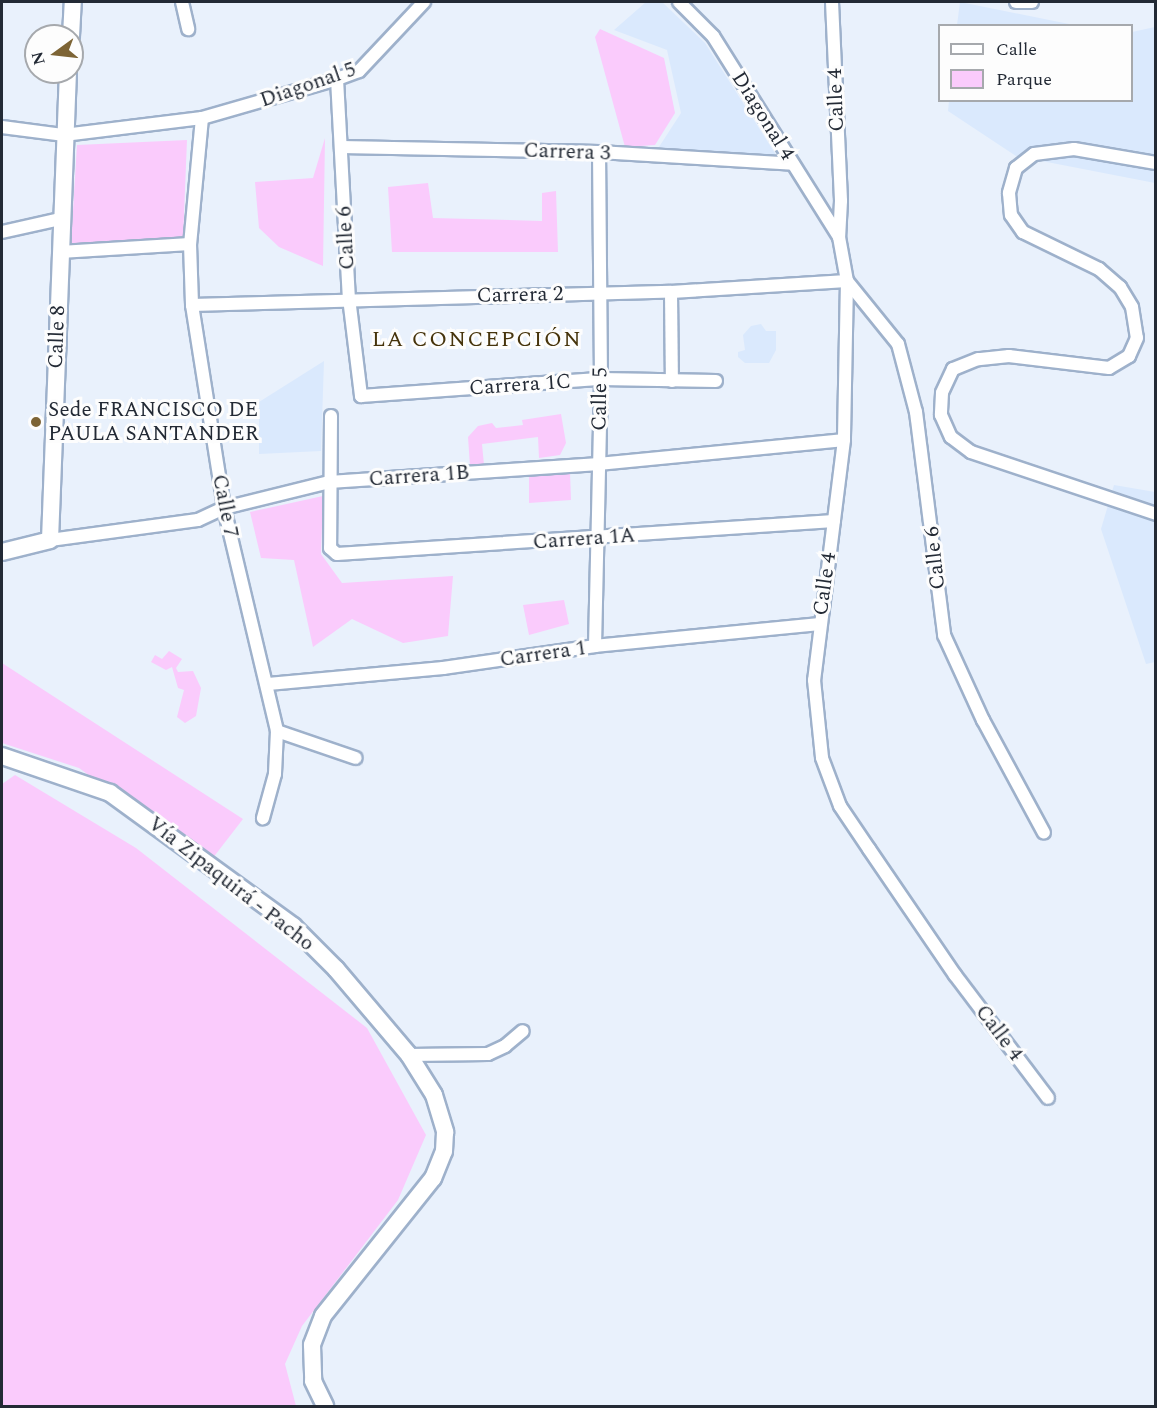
<!DOCTYPE html>
<html>
<head>
<meta charset="utf-8">
<style>
  body { margin:0 }
  #map { position:relative; width:1157px; height:1408px; overflow:hidden; background:#e9f1fc; font-family:Spectral,serif }
  div>[style] { position:absolute }
  [style*='--x'] { left:calc(var(--x)*1px); top:calc(var(--y)*1px); width:calc(var(--w)*1px); rotate:calc(var(--a)*1deg) }
  .built>* { inset:0; background:#dae9fd }
  .green>* { inset:0; background:#facbfc }
  .roads { filter:drop-shadow(2px 0 #9eb1cb) drop-shadow(-2px 0 #9eb1cb) drop-shadow(0 2px #9eb1cb) drop-shadow(0 -2px #9eb1cb) }
  .minor>* { height:12px; margin:-6px; padding:0 6px; transform-origin:6px; border-radius:6px; background:#fff }
  .secondary>* { height:16px; margin:-8px; padding:0 8px; transform-origin:8px; border-radius:8px; background:#fff }
  .dots>* { width:16px; height:16px; translate:-50% -50%; box-sizing:border-box; border:3px solid #fdfdfd; border-radius:50% }
  span { translate:-50% -50%; white-space:nowrap; text-align:center; line-height:1.15; -webkit-text-stroke:6px #fdfdfd; paint-order:stroke }
  .street-label { font-size:21px; color:#232a35 }
  .poi-label { font-size:21px; color:#232a35 }
  .left { translate:0 -50%; text-align:left }
  .neighbourhood-label { font-size:22px; color:#46340c; letter-spacing:1.5px }
  .frame { position:absolute; inset:0; border:3px solid #232a35; pointer-events:none }
  .legend { position:absolute; left:938px; top:24px; width:195px; height:78px; box-sizing:border-box; background:#fdfdfd; border:2px solid #a6a9ad; margin:0; padding:8px 10px; list-style:none; font-size:18px; color:#232a35 }
  .legend li { display:flex; align-items:center; gap:12px; height:30px }
  .legend b { width:30px; border:2px solid #a6a9ad }
  .north { position:absolute; left:24px; top:24px; width:60px; height:60px; box-sizing:border-box; background:#fdfdfd; border:2px solid #a6a9ad; border-radius:50%; rotate:255deg; font-size:16px; font-weight:700; line-height:24px; text-align:center; color:#232a35 }
  .north::after { content:''; display:block; margin:auto; width:21px; height:27px; background:#7d6435; clip-path:polygon(50% 0,100% 100%,50% 72%,0 100%) }
</style>
</head>
<body>
<div id="map">
  <div class="built">
    <div style="clip-path:polygon(646px 2px,662px 2px,705px 43px,778px 158px,657px 150px,681px 113px,667px 50px,614px 30px)"></div>
    <div style="clip-path:polygon(960px 2px,1074px 25px,957px 25px)"></div>
    <div style="clip-path:polygon(1155px 27px,1155px 183px,1016px 156px,948px 111px,949px 101px,1132px 100px,1132px 32px)"></div>
    <div style="clip-path:polygon(761px 324px,766px 331px,776px 331px,776px 350px,769px 363px,745px 363px,738px 357px,738px 352px,745px 350px,743px 335px,751px 326px)"></div>
    <div style="clip-path:polygon(324px 361px,321px 451px,259px 454px,259px 402px)"></div>
    <div style="clip-path:polygon(1114px 485px,1155px 492px,1155px 662px,1146px 664px,1101px 529px)"></div>
  </div>
  <div class="green">
    <div style="clip-path:polygon(600px 29px,664px 58px,675px 113px,655px 145px,625px 147px,595px 37px)"></div>
    <div style="clip-path:polygon(325px 138px,323px 266px,279px 247px,259px 228px,255px 182px,313px 178px)"></div>
    <div style="clip-path:polygon(187px 140px,183px 239px,71px 244px,77px 145px)"></div>
    <div style="clip-path:polygon(428px 183px,433px 218px,542px 221px,542px 193px,556px 191px,558px 252px,392px 252px,388px 187px)"></div>
    <div style="clip-path:polygon(561px 414px,566px 443px,560px 455px,539px 458px,538px 437px,482px 444px,484px 465px,470px 466px,468px 437px,478px 426px,492px 423px,496px 428px,523px 425px,522px 420px)"></div>
    <div style="clip-path:polygon(529px 472px,570px 472px,571px 500px,529px 503px)"></div>
    <div style="clip-path:polygon(323px 496px,321px 554px,342px 583px,453px 576px,448px 636px,403px 643px,352px 619px,313px 647px,294px 560px,261px 558px,250px 512px)"></div>
    <div style="clip-path:polygon(564px 600px,569px 624px,529px 635px,523px 605px)"></div>
    <div style="clip-path:polygon(169px 651px,182px 659px,176px 668px,178px 672px,193px 671px,201px 688px,196px 716px,185px 723px,177px 717px,184px 690px,178px 688px,172px 667px,166px 670px,151px 662px,155px 655px,162px 659px)"></div>
    <div style="clip-path:polygon(2px 663px,243px 819px,209px 863px,79px 768px,2px 743px)"></div>
    <div style="clip-path:polygon(15px 775px,136px 848px,367px 1028px,426px 1135px,398px 1200px,302px 1326px,285px 1364px,296px 1406px,2px 1406px,2px 784px)"></div>
  </div>
  <div class="roads">
    <div class="minor">
      <div style="--x:182;--y:2;--w:28;--a:77"></div>
      <div style="--x:679;--y:2;--w:48;--a:45"></div>
      <div style="--x:713;--y:36;--w:237;--a:57.9"></div>
      <div style="--x:832;--y:2;--w:199;--a:87.4"></div>
      <div style="--x:841;--y:201;--w:36;--a:93"></div>
      <div style="--x:839;--y:237;--w:45;--a:79.7"></div>
      <div style="--x:847;--y:281;--w:159;--a:91.1"></div>
      <div style="--x:844;--y:440;--w:242;--a:97.1"></div>
      <div style="--x:814;--y:680;--w:78;--a:84.1"></div>
      <div style="--x:822;--y:758;--w:51;--a:69.4"></div>
      <div style="--x:840;--y:806;--w:52;--a:56"></div>
      <div style="--x:869;--y:849;--w:153;--a:55.7"></div>
      <div style="--x:955;--y:975;--w:154;--a:52.9"></div>
      <div style="--x:1016;--y:2;--w:16;--a:0"></div>
      <div style="--x:337;--y:79;--w:219;--a:86.9"></div>
      <div style="--x:349;--y:298;--w:99;--a:83"></div>
      <div style="--x:361;--y:396;--w:241;--a:-4.1"></div>
      <div style="--x:601;--y:379;--w:115;--a:1"></div>
      <div style="--x:202;--y:118;--w:127;--a:95.4"></div>
      <div style="--x:190;--y:244;--w:61;--a:88.1"></div>
      <div style="--x:192;--y:305;--w:206;--a:81"></div>
      <div style="--x:224;--y:508;--w:229;--a:76.6"></div>
      <div style="--x:277;--y:731;--w:43;--a:92.7"></div>
      <div style="--x:275;--y:774;--w:46;--a:105.3"></div>
      <div style="--x:2;--y:127;--w:63;--a:7.4"></div>
      <div style="--x:64;--y:135;--w:139;--a:-7"></div>
      <div style="--x:202;--y:118;--w:141;--a:-16.1"></div>
      <div style="--x:337;--y:79;--w:23;--a:-20"></div>
      <div style="--x:359;--y:71;--w:95;--a:-46.7"></div>
      <div style="--x:341;--y:147;--w:258;--a:1.1"></div>
      <div style="--x:599;--y:152;--w:194;--a:3.5"></div>
      <div style="--x:1156;--y:163;--w:83;--a:-170.3"></div>
      <div style="--x:1074;--y:149;--w:40;--a:172.9"></div>
      <div style="--x:1034;--y:154;--w:23;--a:142"></div>
      <div style="--x:1016;--y:168;--w:26;--a:106"></div>
      <div style="--x:1009;--y:193;--w:22;--a:85"></div>
      <div style="--x:1011;--y:215;--w:21;--a:55"></div>
      <div style="--x:1023;--y:232;--w:85;--a:26"></div>
      <div style="--x:1099;--y:269;--w:28;--a:41"></div>
      <div style="--x:1120;--y:287;--w:23;--a:59"></div>
      <div style="--x:1132;--y:307;--w:31;--a:81"></div>
      <div style="--x:1137;--y:338;--w:20;--a:114"></div>
      <div style="--x:1129;--y:356;--w:23;--a:149"></div>
      <div style="--x:1109;--y:368;--w:101;--a:-173.2"></div>
      <div style="--x:1009;--y:356;--w:31;--a:174"></div>
      <div style="--x:978;--y:359;--w:27;--a:158"></div>
      <div style="--x:953;--y:369;--w:26;--a:115"></div>
      <div style="--x:942;--y:393;--w:22;--a:93"></div>
      <div style="--x:941;--y:415;--w:24;--a:66"></div>
      <div style="--x:951;--y:437;--w:25;--a:37"></div>
      <div style="--x:971;--y:452;--w:195;--a:18.5"></div>
      <div style="--x:2;--y:232;--w:59;--a:-12.6"></div>
      <div style="--x:60;--y:252;--w:130;--a:-3.5"></div>
      <div style="--x:671;--y:292;--w:89;--a:89.4"></div>
      <div style="--x:192;--y:305;--w:479;--a:-1.6"></div>
      <div style="--x:671;--y:292;--w:176;--a:-3.6"></div>
      <div style="--x:847;--y:281;--w:81;--a:51"></div>
      <div style="--x:898;--y:344;--w:70;--a:75.2"></div>
      <div style="--x:916;--y:412;--w:225;--a:82.8"></div>
      <div style="--x:944;--y:635;--w:94;--a:65.4"></div>
      <div style="--x:983;--y:720;--w:128;--a:61.6"></div>
      <div style="--x:331;--y:416;--w:132;--a:90.4"></div>
      <div style="--x:330;--y:548;--w:9;--a:41"></div>
      <div style="--x:337;--y:554;--w:498;--a:-3.8"></div>
      <div style="--x:50;--y:540;--w:149;--a:-7.7"></div>
      <div style="--x:198;--y:520;--w:29;--a:-25"></div>
      <div style="--x:224;--y:508;--w:108;--a:-13.9"></div>
      <div style="--x:329;--y:482;--w:271;--a:-3.8"></div>
      <div style="--x:599;--y:464;--w:246;--a:-5.6"></div>
      <div style="--x:595;--y:646;--w:267;--a:-88.7"></div>
      <div style="--x:601;--y:379;--w:227;--a:-90.5"></div>
      <div style="--x:268;--y:684;--w:176;--a:-5.2"></div>
      <div style="--x:443;--y:668;--w:154;--a:-8.2"></div>
      <div style="--x:595;--y:646;--w:225;--a:-5.6"></div>
      <div style="--x:277;--y:731;--w:83;--a:18.9"></div>
      <div style="--x:409;--y:1055;--w:79;--a:-0.7"></div>
      <div style="--x:488;--y:1054;--w:19;--a:-25"></div>
      <div style="--x:505;--y:1046;--w:23;--a:-40"></div>
    </div>
    <div class="secondary">
      <div style="--x:71;--y:36;--w:34;--a:-87"></div>
      <div style="--x:2;--y:552;--w:49;--a:-14"></div>
      <div style="--x:50;--y:540;--w:468;--a:-87.8"></div>
      <div style="--x:2;--y:756;--w:114;--a:18.9"></div>
      <div style="--x:110;--y:793;--w:226;--a:36"></div>
      <div style="--x:293;--y:926;--w:61;--a:45"></div>
      <div style="--x:336;--y:969;--w:113;--a:49.7"></div>
      <div style="--x:409;--y:1055;--w:47;--a:58"></div>
      <div style="--x:434;--y:1095;--w:39;--a:73"></div>
      <div style="--x:445;--y:1132;--w:19;--a:93"></div>
      <div style="--x:444;--y:1151;--w:29;--a:112"></div>
      <div style="--x:433;--y:1178;--w:176;--a:128.6"></div>
      <div style="--x:323;--y:1316;--w:31;--a:111"></div>
      <div style="--x:312;--y:1345;--w:36;--a:88"></div>
      <div style="--x:313;--y:1381;--w:28;--a:64"></div>
    </div>
  </div>
  <div class="dots">
    <div style="left:36px;top:422px;background:#7d6435"></div>
  </div>
  <div class="street-label">
    <span style="left:308px;top:85px;rotate:-19deg">Diagonal 5</span>
    <span style="left:836px;top:100px;rotate:-92deg">Calle 4</span>
    <span style="left:763px;top:116px;rotate:58deg">Diagonal 4</span>
    <span style="left:567px;top:152px;rotate:2deg">Carrera 3</span>
    <span style="left:346px;top:238px;rotate:-93deg">Calle 6</span>
    <span style="left:520px;top:295px;rotate:-1deg">Carrera 2</span>
    <span style="left:57px;top:337px;rotate:-88deg">Calle 8</span>
    <span style="left:520px;top:385px;rotate:-4deg">Carrera 1C</span>
    <span style="left:600px;top:399px;rotate:-89deg">Calle 5</span>
    <span style="left:419px;top:476px;rotate:-4deg">Carrera 1B</span>
    <span style="left:225px;top:506px;rotate:79deg">Calle 7</span>
    <span style="left:584px;top:539px;rotate:-4deg">Carrera 1A</span>
    <span style="left:935px;top:558px;rotate:-96deg">Calle 6</span>
    <span style="left:825px;top:584px;rotate:-82deg">Calle 4</span>
    <span style="left:543px;top:654px;rotate:-8deg">Carrera 1</span>
    <span style="left:231px;top:884px;rotate:38deg">Vía Zipaquirá - Pacho</span>
    <span style="left:999px;top:1033px;rotate:53deg">Calle 4</span>
  </div>
  <div class="poi-label">
    <span class="left" style="left:48px;top:422px">Sede FRANCISCO DE<br>PAULA SANTANDER</span>
  </div>
  <div class="neighbourhood-label">
    <span style="left:477px;top:340px">LA CONCEPCIÓN</span>
  </div>
  <div class="frame"></div>
  <ul class="legend">
  <li><b style="height:8px;background:#fff"></b>Calle</li>
  <li><b style="height:16px;background:#facbfc"></b>Parque</li>
  </ul>
  <div class="north">N</div>
</div>
</body>
</html>
